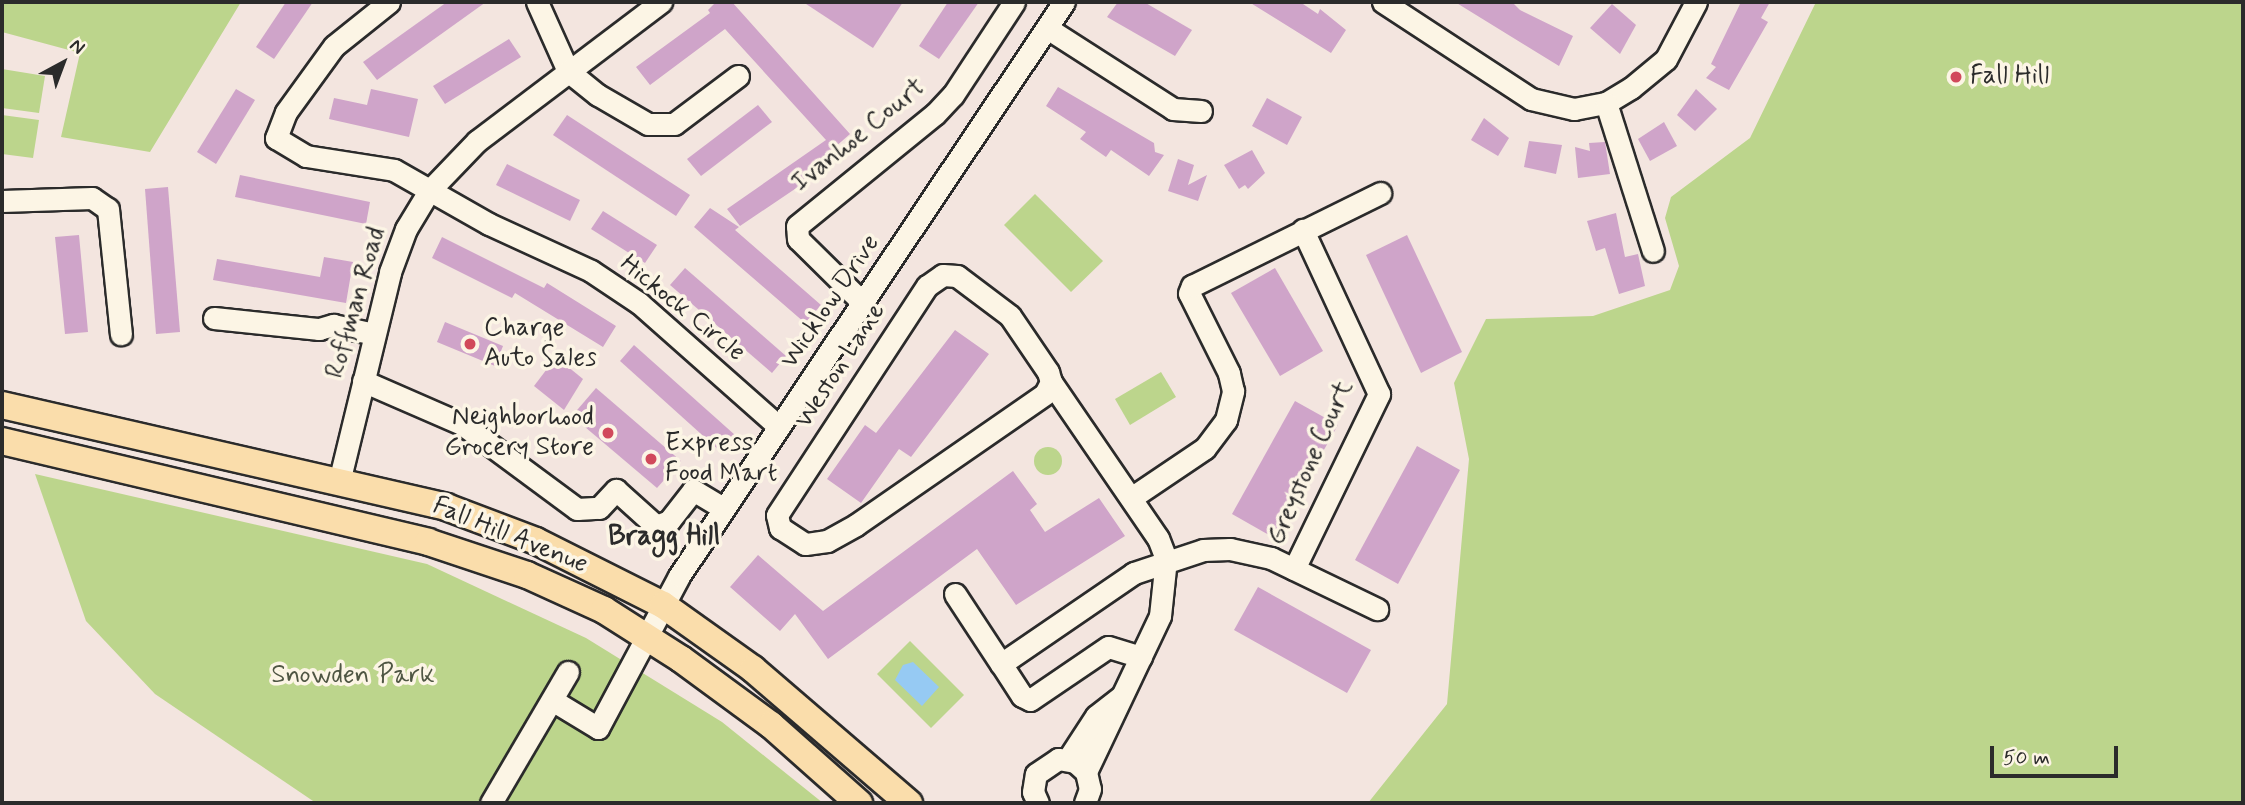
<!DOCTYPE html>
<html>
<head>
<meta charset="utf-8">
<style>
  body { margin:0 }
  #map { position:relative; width:2245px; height:805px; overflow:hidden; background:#f3e5df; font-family:Mynerve,sans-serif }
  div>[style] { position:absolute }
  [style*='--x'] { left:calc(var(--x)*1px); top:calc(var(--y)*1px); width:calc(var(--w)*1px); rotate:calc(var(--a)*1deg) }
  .green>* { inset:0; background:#bcd58c }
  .round { border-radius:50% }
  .water>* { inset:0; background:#96caf3 }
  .building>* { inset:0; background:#cfa4c9 }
  .roads { filter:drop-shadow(2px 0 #2b2b2b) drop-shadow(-2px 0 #2b2b2b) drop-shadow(0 2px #2b2b2b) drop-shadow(0 -2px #2b2b2b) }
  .minor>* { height:21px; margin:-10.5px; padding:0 10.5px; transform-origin:10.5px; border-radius:10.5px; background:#fcf5e5 }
  .major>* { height:26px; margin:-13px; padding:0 13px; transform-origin:13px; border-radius:13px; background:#faddab }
  .dots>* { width:19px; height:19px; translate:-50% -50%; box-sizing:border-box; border:4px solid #fcf5e5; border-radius:50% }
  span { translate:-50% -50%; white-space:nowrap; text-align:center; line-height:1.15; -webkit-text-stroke:7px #fcf5e5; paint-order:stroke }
  .poi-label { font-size:26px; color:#2b2b2b }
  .left { translate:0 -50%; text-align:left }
  .right { translate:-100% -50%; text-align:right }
  .street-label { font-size:26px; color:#2b2b2b }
  .park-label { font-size:26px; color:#4f5643 }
  .neighbourhood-label { font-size:28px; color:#2b2b2b; font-weight:700 }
  .frame { position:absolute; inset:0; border:4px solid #2b2b2b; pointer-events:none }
  .north { position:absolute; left:28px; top:28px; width:70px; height:70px; -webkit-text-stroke:5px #fcf5e5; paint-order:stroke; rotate:41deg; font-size:19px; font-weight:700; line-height:28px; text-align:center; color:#2b2b2b }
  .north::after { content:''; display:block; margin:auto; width:24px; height:32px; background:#2b2b2b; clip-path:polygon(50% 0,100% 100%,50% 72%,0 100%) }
  .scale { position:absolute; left:1990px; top:746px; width:128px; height:32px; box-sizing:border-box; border:4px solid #2b2b2b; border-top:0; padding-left:9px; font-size:21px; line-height:24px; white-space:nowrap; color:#2b2b2b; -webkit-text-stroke:5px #fcf5e5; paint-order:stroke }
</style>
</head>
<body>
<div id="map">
  <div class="green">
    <div style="clip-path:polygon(2px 2px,241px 2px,150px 152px,61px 137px,80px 53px,2px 32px)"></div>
    <div style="clip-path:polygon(1816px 2px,2243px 2px,2243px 803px,1368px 803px,1447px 704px,1469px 459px,1454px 383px,1486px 319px,1593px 316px,1670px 290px,1679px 266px,1665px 218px,1671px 197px,1750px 138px)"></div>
    <div style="clip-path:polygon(2px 69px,45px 76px,39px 113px,2px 108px)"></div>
    <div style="clip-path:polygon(2px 115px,39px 120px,33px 158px,2px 154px)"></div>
    <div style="clip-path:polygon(1035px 194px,1103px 261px,1071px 292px,1004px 225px)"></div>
    <div style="clip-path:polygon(1161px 372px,1176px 397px,1130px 425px,1115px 399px)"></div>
    <div class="round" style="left:1034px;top:447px;width:28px;height:28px"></div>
    <div style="clip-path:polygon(35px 474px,427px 564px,586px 638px,722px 722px,823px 803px,316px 803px,155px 694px,86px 621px)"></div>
    <div style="clip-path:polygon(910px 641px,964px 695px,931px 728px,877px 674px)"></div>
  </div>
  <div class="water">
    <div style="clip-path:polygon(913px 662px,939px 687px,922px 706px,895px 680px,903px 665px)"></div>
  </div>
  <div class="building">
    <div style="clip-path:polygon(286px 2px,313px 2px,274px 59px,256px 47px)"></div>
    <div style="clip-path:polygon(447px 2px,486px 2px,377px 80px,363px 62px)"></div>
    <div style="clip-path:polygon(716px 2px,732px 2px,850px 134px,818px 162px,823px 170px,740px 226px,727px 209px,826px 140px,725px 29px,650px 85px,636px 67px,710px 13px,708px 10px)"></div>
    <div style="clip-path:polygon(803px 2px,903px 2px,873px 48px)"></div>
    <div style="clip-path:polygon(948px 2px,979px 2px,939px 59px,919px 46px)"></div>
    <div style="clip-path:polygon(1118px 2px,1144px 2px,1192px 30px,1175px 56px,1107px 17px)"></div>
    <div style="clip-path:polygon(1249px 2px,1300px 2px,1318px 14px,1320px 9px,1346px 30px,1331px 53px)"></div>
    <div style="clip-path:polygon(1455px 2px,1512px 2px,1520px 10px,1573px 36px,1559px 66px)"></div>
    <div style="clip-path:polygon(1741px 2px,1770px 2px,1761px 18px,1768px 22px,1729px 90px,1706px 78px,1716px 67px,1711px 64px)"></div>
    <div style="clip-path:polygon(1612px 4px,1636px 25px,1620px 54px,1590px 28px)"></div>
    <div style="clip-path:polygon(509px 39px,521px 57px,445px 104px,433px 86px)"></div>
    <div style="clip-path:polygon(1058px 87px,1154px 143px,1155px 152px,1164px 155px,1149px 176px,1111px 150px,1106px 157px,1080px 139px,1086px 132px,1046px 106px)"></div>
    <div style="clip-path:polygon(236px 89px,255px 100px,216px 164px,197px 152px)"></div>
    <div style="clip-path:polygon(371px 89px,418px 99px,409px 137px,329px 119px,334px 98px,367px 105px)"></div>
    <div style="clip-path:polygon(1696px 89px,1717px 109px,1695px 131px,1677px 115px)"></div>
    <div style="clip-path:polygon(1267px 98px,1302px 117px,1287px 145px,1252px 126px)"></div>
    <div style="clip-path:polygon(758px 105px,772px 122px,701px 176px,687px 159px)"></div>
    <div style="clip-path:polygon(567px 115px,690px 195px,676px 216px,553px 135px)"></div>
    <div style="clip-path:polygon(1484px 118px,1509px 138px,1498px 156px,1471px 140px)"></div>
    <div style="clip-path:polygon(1664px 122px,1677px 146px,1650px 161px,1638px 139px)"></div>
    <div style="clip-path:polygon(1529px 141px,1562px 145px,1556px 174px,1524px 167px)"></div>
    <div style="clip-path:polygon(1605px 142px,1610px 174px,1578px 178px,1575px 147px,1590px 151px,1589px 143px)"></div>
    <div style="clip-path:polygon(1252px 150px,1265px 173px,1248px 189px,1245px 185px,1239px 189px,1224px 165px)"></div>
    <div style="clip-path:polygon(1178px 159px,1194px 165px,1188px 185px,1207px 175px,1198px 201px,1168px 191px)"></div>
    <div style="clip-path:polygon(507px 164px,580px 200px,570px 221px,496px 185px)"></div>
    <div style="clip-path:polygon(240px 175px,370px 202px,366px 224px,235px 197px)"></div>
    <div style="clip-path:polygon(168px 187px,180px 332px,156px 334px,145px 189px)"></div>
    <div style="clip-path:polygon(710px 208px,739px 227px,735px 230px,821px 305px,805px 323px,694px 227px)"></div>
    <div style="clip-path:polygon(603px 211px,657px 245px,645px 263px,591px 229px)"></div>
    <div style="clip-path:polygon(1616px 213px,1625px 257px,1638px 254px,1645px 286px,1619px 294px,1605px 248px,1596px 251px,1587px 221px)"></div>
    <div style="clip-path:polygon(79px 235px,88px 332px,65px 334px,55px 237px)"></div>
    <div style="clip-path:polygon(1407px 235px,1462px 352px,1421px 373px,1366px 255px)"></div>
    <div style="clip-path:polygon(442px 237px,544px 288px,547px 283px,616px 326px,603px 347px,515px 293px,512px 298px,432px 258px)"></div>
    <div style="clip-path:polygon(324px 257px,353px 262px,346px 303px,213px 280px,217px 259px,320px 277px)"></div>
    <div style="clip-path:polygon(685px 268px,786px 356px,772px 373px,670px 285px)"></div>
    <div style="clip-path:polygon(1275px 268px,1323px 351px,1280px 376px,1231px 293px)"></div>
    <div style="clip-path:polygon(445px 322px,503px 346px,495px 366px,437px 342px)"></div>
    <div style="clip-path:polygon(955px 330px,989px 354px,911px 457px,899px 449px,861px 503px,827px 479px,865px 425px,876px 433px)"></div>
    <div style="clip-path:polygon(634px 345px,735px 435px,721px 452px,620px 361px)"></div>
    <div style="clip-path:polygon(556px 357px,583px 379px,564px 410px,534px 386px)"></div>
    <div style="clip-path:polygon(596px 388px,681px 461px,657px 488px,572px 416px)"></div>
    <div style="clip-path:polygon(1295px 401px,1338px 425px,1274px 538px,1232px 514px)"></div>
    <div style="clip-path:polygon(1417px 446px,1460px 470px,1398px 584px,1355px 560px)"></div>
    <div style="clip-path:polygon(1013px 471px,1037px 504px,1030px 510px,1045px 532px,1099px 498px,1125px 536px,1016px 605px,977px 549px,828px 659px,795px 614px,780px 631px,730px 587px,758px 555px,823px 611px)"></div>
    <div style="clip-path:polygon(1258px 587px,1371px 650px,1347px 693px,1234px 630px)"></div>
  </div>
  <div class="roads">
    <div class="minor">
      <div style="--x:389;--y:2;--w:70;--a:141.3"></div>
      <div style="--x:334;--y:46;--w:82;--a:126"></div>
      <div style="--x:286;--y:112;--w:28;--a:111"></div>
      <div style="--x:276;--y:138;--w:35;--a:31"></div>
      <div style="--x:306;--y:156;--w:89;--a:9"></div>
      <div style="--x:394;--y:170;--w:109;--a:29.6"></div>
      <div style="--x:489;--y:224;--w:112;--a:24.7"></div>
      <div style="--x:591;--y:271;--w:58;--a:33.7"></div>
      <div style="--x:639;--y:303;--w:187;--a:41.5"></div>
      <div style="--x:537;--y:2;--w:76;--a:65.8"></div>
      <div style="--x:568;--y:71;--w:38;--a:39"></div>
      <div style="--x:598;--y:95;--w:58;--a:30.1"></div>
      <div style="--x:648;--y:124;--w:26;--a:0"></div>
      <div style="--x:674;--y:124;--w:80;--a:-36.9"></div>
      <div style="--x:1383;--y:2;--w:177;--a:33.2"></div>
      <div style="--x:1531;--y:99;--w:44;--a:13.1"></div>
      <div style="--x:1574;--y:109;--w:33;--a:-11"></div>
      <div style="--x:1606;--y:103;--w:29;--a:-31"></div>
      <div style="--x:1631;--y:88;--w:45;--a:-39.6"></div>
      <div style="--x:1666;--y:59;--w:64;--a:-62.2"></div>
      <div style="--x:1047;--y:28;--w:150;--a:32.7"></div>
      <div style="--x:1173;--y:109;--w:28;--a:4"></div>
      <div style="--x:1606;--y:103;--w:155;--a:72.4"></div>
      <div style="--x:2;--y:201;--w:90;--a:-1.9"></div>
      <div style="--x:92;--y:198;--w:19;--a:35"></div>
      <div style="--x:108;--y:209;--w:126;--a:84.1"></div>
      <div style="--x:943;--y:275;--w:14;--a:4"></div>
      <div style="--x:957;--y:276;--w:66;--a:37"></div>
      <div style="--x:1010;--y:316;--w:68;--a:55.8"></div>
      <div style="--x:1048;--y:372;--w:10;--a:73"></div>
      <div style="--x:1051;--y:382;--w:13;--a:117"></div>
      <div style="--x:1045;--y:394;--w:230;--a:145.3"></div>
      <div style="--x:856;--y:525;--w:33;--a:151"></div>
      <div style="--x:827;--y:541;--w:22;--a:172"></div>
      <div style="--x:805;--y:544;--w:30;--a:-147"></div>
      <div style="--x:780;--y:528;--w:13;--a:-103"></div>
      <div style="--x:777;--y:515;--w:274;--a:-56.8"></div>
      <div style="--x:927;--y:286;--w:19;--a:-35"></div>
      <div style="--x:863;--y:303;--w:91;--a:-135.4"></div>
      <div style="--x:798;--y:239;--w:13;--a:-94"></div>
      <div style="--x:797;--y:226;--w:178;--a:-39.1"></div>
      <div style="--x:935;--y:114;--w:26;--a:-47"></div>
      <div style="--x:953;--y:95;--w:111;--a:-56.7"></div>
      <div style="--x:214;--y:318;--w:106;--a:6"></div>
      <div style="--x:319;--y:329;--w:15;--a:-16"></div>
      <div style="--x:333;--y:325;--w:42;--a:12.4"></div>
      <div style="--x:363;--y:381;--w:108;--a:23.5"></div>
      <div style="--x:462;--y:424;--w:143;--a:36.5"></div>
      <div style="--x:577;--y:509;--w:22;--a:-3"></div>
      <div style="--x:599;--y:508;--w:25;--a:-47"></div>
      <div style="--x:616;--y:490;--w:54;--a:42"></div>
      <div style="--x:656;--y:526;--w:14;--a:-21"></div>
      <div style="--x:669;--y:521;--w:39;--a:-52"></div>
      <div style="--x:693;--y:490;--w:35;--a:31"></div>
      <div style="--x:1051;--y:382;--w:189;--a:55.6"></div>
      <div style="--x:1158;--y:538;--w:22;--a:69"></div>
      <div style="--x:1166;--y:559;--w:57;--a:96"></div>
      <div style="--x:1160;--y:616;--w:173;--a:115.4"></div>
      <div style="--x:339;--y:482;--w:216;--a:-76.3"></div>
      <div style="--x:390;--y:272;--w:46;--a:-69.6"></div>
      <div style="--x:406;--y:229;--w:44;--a:-58.8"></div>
      <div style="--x:429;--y:191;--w:69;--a:-46.2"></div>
      <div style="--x:477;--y:141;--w:231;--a:-37.1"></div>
      <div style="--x:1131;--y:498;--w:89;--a:-34"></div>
      <div style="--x:1205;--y:448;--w:35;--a:-53"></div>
      <div style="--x:1226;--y:420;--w:30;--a:-76"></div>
      <div style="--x:1233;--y:391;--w:18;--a:-103"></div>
      <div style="--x:1229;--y:373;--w:89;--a:-116.6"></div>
      <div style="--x:1189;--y:293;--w:8;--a:-67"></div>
      <div style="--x:1192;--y:286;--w:210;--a:-26.3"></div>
      <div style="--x:1294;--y:569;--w:195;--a:-64.1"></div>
      <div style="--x:1379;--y:394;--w:181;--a:-114.9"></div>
      <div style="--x:955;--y:594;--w:84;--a:56.7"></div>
      <div style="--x:1141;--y:657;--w:34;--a:-163"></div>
      <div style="--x:1108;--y:647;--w:94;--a:145.8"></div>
      <div style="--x:1030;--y:700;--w:9;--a:-153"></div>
      <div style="--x:1022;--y:696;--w:38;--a:-123"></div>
      <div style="--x:1001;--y:664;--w:161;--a:-34.4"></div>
      <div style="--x:1134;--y:573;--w:73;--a:-18.4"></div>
      <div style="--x:1203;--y:550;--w:27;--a:-2"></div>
      <div style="--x:1230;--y:549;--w:42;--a:12.4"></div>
      <div style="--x:1271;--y:558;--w:118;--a:25.7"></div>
      <div style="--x:552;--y:700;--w:54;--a:31.3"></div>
      <div style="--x:598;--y:728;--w:172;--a:-61.9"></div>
      <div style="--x:679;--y:576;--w:691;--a:-56.15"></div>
      <div style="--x:1068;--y:759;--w:51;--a:-56.9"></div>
      <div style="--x:1096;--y:716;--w:31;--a:-38"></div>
      <div style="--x:491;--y:803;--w:152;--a:-59.6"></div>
      <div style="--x:1038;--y:803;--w:12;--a:-114"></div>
      <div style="--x:1033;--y:792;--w:18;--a:-81"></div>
      <div style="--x:1036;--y:774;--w:27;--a:-34"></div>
      <div style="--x:1058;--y:759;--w:17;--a:10"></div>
      <div style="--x:1075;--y:762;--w:15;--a:42"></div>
      <div style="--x:1086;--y:772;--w:17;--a:77"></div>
      <div style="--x:1090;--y:789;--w:15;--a:110"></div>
    </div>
    <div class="major">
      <div style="--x:2;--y:405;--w:456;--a:12.9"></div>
      <div style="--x:446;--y:507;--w:96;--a:20.7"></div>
      <div style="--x:536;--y:541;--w:142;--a:26.7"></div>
      <div style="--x:663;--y:605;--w:110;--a:35.4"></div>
      <div style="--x:753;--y:669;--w:206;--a:40.7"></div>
      <div style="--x:2;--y:441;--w:438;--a:13.3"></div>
      <div style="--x:428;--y:542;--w:104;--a:18.4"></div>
      <div style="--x:527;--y:575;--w:85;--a:24.4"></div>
      <div style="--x:604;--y:610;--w:91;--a:32.5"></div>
      <div style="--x:681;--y:659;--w:112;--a:36.3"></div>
      <div style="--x:771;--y:725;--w:118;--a:41.6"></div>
    </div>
  </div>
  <div class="dots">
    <div style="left:1956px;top:77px;background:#d1495b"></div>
    <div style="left:470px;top:344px;background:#d1495b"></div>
    <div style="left:608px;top:433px;background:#d1495b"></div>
    <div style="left:651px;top:459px;background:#d1495b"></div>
  </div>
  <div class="poi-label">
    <span class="left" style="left:1970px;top:77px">Fall Hill</span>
    <span class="left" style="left:484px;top:344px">Charge<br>Auto Sales</span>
    <span class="right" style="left:594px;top:433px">Neighborhood<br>Grocery Store</span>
    <span class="left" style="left:665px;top:459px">Express<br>Food Mart</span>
  </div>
  <div class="street-label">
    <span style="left:859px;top:136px;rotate:-39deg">Ivanhoe Court</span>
    <span style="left:831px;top:302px;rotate:-56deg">Wicklow Drive</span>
    <span style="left:357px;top:303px;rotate:-74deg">Roffman Road</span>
    <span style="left:682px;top:309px;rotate:39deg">Hickock Circle</span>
    <span style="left:841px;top:366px;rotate:-57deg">Weston Lane</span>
    <span style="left:1311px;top:463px;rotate:-66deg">Greystone Court</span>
    <span style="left:510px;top:536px;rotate:22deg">Fall Hill Avenue</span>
  </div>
  <div class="park-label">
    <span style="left:353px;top:676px">Snowden Park</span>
  </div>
  <div class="neighbourhood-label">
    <span style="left:664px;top:537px">Bragg Hill</span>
  </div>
  <div class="frame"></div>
  <div class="north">N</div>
  <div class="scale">50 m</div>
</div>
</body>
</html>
